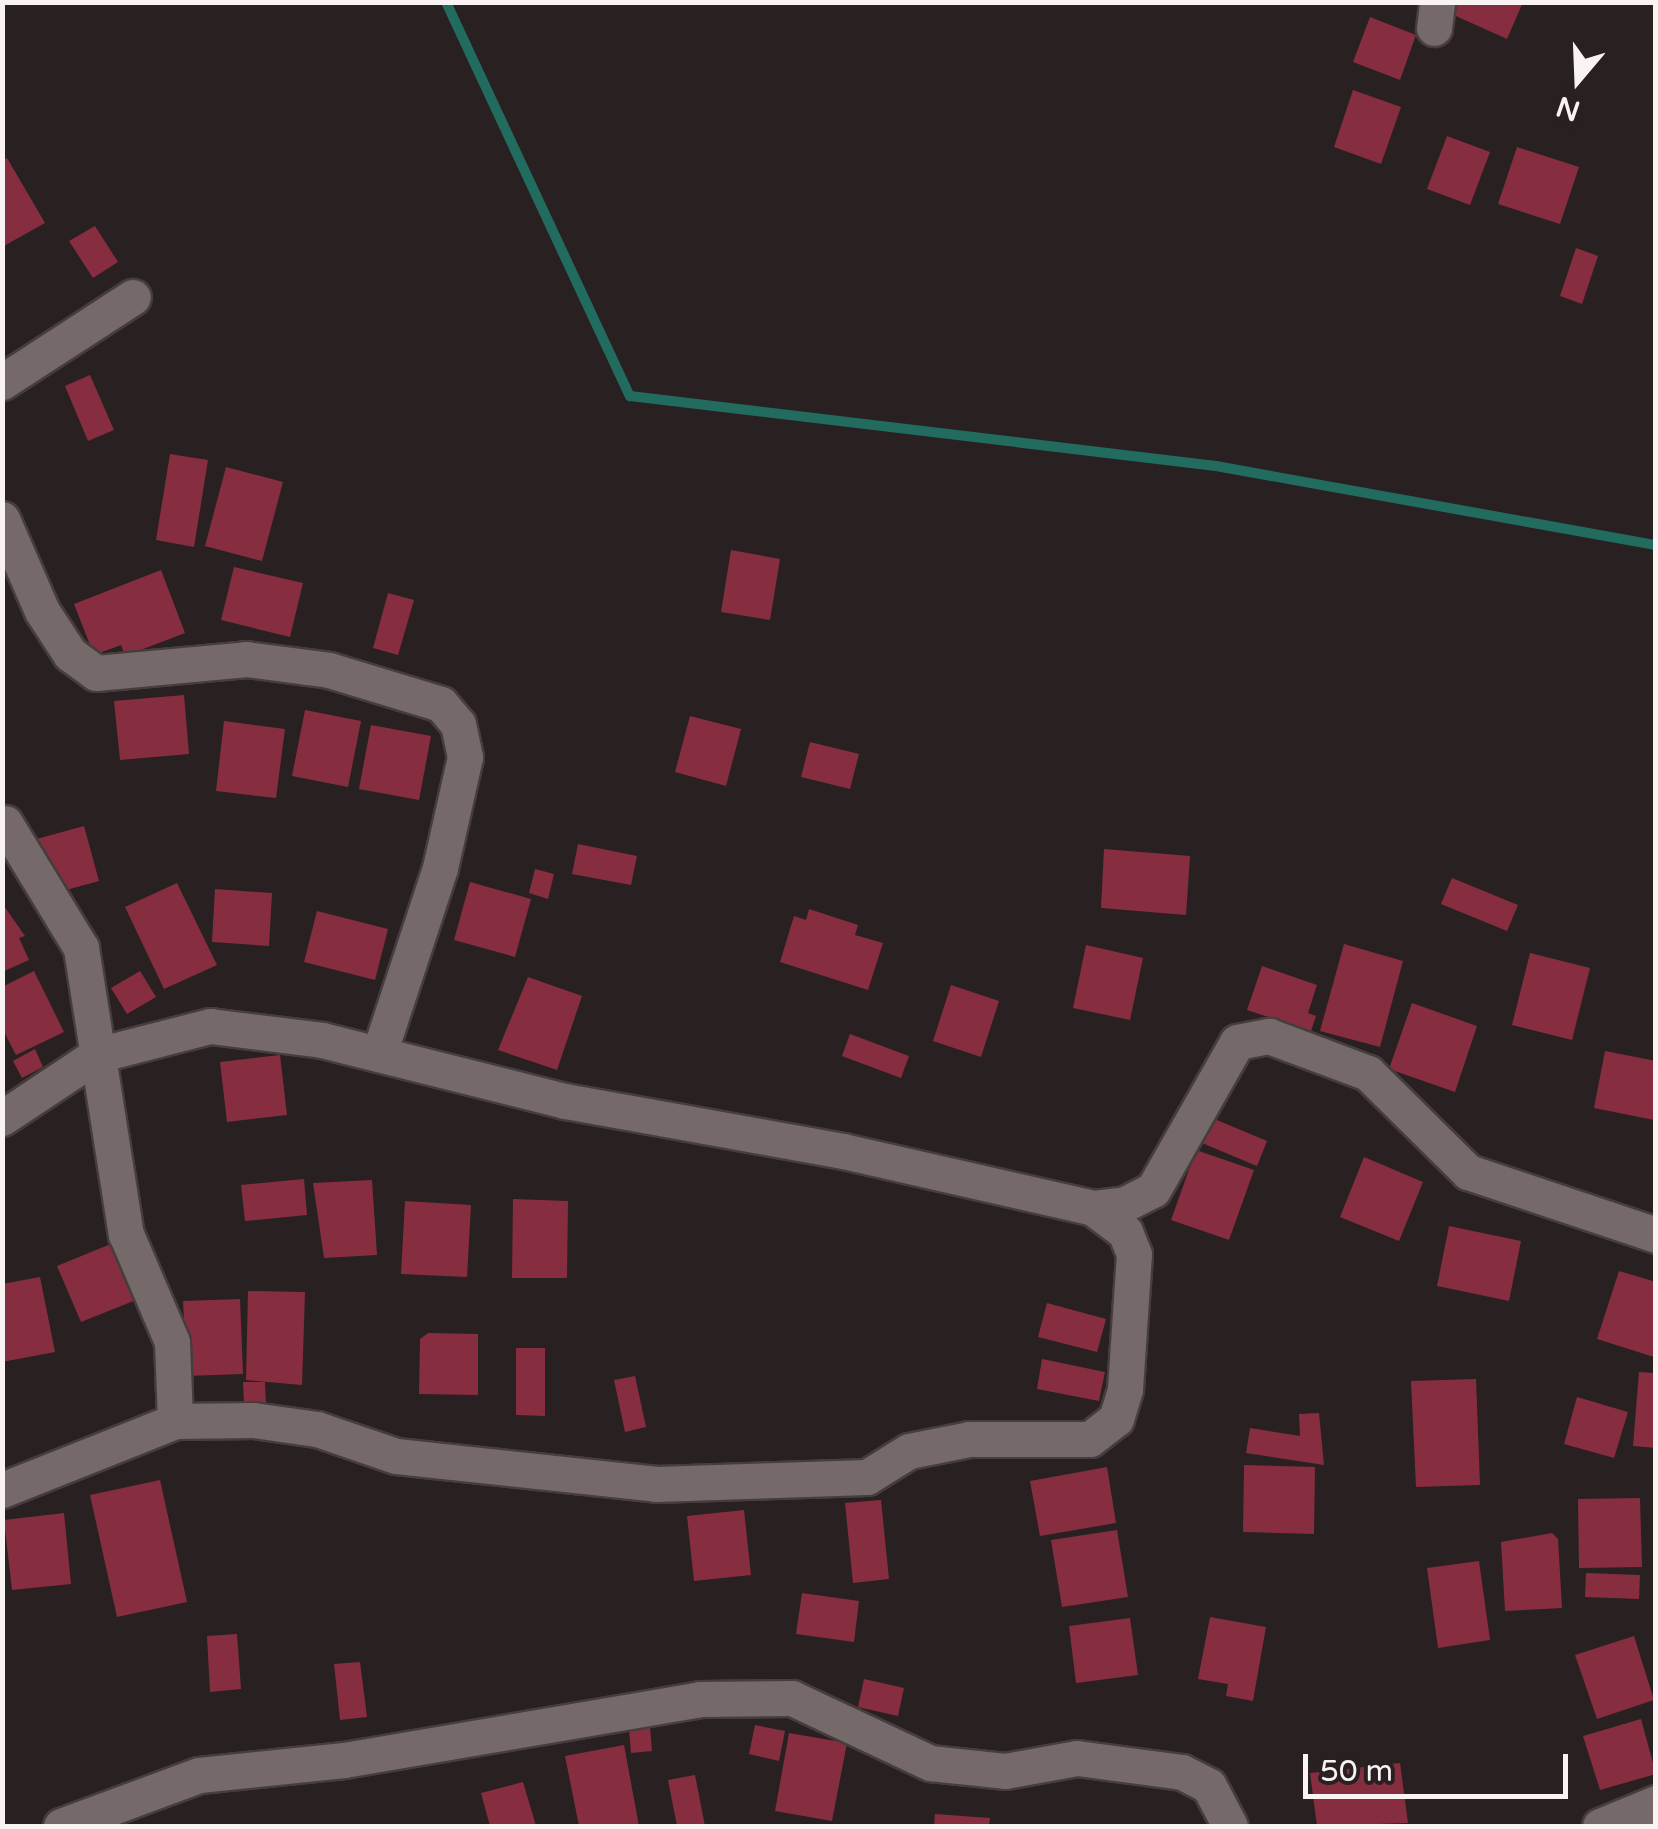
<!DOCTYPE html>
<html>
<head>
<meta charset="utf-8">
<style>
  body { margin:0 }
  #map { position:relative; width:1658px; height:1829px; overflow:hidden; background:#292021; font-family:"Varela Round",sans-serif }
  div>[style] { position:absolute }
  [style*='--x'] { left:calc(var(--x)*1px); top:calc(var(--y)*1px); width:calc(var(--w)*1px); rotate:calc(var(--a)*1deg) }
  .stream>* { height:10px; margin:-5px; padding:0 5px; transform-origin:5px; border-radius:5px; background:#216b5f }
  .building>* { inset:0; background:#872d40 }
  .roads { filter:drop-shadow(2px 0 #453d3e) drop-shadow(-2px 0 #453d3e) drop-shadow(0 2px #453d3e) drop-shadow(0 -2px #453d3e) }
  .minor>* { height:35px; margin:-17.5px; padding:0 17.5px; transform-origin:17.5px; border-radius:17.5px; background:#75696a }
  span { translate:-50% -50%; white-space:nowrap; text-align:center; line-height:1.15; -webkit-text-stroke:8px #292021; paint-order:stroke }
  .frame { position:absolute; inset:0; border:5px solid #faf3f3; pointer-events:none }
  .north { position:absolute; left:1528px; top:30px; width:100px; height:100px; -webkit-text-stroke:8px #292021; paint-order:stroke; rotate:199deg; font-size:28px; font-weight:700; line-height:40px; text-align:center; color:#faf3f3 }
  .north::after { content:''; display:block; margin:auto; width:35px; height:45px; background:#faf3f3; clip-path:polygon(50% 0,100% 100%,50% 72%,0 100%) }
  .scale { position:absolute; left:1303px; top:1754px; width:265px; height:45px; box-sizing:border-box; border:5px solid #faf3f3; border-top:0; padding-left:12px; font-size:30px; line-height:35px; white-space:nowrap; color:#faf3f3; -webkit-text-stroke:8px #292021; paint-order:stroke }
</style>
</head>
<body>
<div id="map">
  <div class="stream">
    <div style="--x:446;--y:2;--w:435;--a:65"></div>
    <div style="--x:630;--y:396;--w:590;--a:6.81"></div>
    <div style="--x:1216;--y:466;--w:447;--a:10.2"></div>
  </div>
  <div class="building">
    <div style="clip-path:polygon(1451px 2px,1523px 2px,1507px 39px,1447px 12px)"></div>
    <div style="clip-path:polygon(1370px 17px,1416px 35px,1400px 80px,1353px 62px)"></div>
    <div style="clip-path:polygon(1353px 90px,1401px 107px,1381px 164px,1334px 147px)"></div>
    <div style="clip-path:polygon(1447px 136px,1490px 152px,1470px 205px,1427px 189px)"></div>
    <div style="clip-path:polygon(1517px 147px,1579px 167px,1560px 224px,1498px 204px)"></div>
    <div style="clip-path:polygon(7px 158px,45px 223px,2px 247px,2px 160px)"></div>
    <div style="clip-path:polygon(95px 226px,118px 262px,93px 278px,69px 241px)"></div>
    <div style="clip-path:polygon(1576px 248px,1598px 256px,1582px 304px,1560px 296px)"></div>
    <div style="clip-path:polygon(90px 375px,114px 430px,88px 441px,65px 386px)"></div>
    <div style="clip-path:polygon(170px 454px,208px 460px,194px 547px,156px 540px)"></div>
    <div style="clip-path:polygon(226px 467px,283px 482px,262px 561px,205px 546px)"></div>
    <div style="clip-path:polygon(731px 550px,780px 559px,770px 620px,721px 612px)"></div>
    <div style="clip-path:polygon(234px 567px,303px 583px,290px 637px,221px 620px)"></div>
    <div style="clip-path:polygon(161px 570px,185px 633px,125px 656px,121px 645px,94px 655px,74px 604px)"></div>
    <div style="clip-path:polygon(388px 593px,414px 600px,398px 655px,373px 648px)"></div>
    <div style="clip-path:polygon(184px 695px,189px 754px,120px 760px,114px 701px)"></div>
    <div style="clip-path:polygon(305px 710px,361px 721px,348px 787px,292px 776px)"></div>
    <div style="clip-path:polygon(690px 716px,741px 729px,726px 786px,675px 772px)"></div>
    <div style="clip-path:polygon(224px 721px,285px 729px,276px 798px,216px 791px)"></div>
    <div style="clip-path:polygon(371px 725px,431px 736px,419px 800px,359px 789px)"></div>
    <div style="clip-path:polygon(810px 742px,859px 754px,850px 789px,801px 777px)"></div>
    <div style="clip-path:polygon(84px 826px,99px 881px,48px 895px,33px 840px)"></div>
    <div style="clip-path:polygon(578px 844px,637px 856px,631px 885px,572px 874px)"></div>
    <div style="clip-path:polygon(1104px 849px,1190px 856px,1186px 915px,1101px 908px)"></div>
    <div style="clip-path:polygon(535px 869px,554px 874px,548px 899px,529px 893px)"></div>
    <div style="clip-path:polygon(1452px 878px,1518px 905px,1507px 931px,1441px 904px)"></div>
    <div style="clip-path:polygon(470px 882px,531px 899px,515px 957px,454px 940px)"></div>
    <div style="clip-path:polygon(177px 883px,217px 965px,164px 989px,125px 907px)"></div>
    <div style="clip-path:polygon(215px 889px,272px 893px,269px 946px,212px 942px)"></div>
    <div style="clip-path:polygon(2px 903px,25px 936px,19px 938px,29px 960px,2px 972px)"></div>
    <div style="clip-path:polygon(809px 909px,858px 925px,855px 935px,883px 943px,868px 990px,780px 962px,794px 916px,806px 920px)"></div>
    <div style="clip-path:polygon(317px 911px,388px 929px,375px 980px,304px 962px)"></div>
    <div style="clip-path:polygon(1344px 944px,1403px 961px,1380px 1047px,1320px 1031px)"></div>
    <div style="clip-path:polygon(1086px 945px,1143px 958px,1130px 1020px,1073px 1008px)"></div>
    <div style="clip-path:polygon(1530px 953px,1590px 968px,1572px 1040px,1512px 1025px)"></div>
    <div style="clip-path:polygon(1262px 966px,1317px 985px,1308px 1013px,1316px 1016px,1311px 1031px,1247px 1010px)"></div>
    <div style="clip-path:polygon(34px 971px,64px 1032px,16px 1055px,2px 1028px,2px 987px)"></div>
    <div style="clip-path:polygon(140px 971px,156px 997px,127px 1014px,111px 988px)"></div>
    <div style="clip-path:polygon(528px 977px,582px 996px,557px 1070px,498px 1050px)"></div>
    <div style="clip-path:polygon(951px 985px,999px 1001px,981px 1057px,933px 1041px)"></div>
    <div style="clip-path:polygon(1412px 1003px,1477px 1026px,1455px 1092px,1389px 1069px)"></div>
    <div style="clip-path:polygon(850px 1034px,909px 1056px,901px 1078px,842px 1056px)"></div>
    <div style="clip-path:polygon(35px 1049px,43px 1067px,22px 1078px,13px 1061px)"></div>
    <div style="clip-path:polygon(1605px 1051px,1656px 1061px,1654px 1120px,1594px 1108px)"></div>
    <div style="clip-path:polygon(280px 1055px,287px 1115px,227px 1122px,220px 1062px)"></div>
    <div style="clip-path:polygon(1212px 1118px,1267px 1141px,1257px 1166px,1202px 1143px)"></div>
    <div style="clip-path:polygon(1196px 1150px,1254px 1170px,1229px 1240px,1171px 1220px)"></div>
    <div style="clip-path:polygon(1364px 1157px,1423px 1182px,1399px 1241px,1340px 1217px)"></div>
    <div style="clip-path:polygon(304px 1179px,307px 1215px,245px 1221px,241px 1185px)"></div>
    <div style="clip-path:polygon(372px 1180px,377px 1255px,324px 1258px,313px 1183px)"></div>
    <div style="clip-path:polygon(513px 1199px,568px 1201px,567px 1278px,512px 1278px)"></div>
    <div style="clip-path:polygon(405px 1201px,471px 1205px,467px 1277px,401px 1274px)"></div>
    <div style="clip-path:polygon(1449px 1226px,1521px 1241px,1509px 1301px,1437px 1286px)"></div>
    <div style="clip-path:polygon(113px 1243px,136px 1300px,81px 1322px,57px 1266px)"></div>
    <div style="clip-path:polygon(1619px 1271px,1656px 1282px,1654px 1357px,1597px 1339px)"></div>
    <div style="clip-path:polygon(40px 1277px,55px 1352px,2px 1362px,2px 1284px)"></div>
    <div style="clip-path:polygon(248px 1291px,305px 1292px,302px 1385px,246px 1380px)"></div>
    <div style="clip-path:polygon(240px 1299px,243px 1374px,187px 1376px,183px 1301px)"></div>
    <div style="clip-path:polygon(1047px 1303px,1106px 1319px,1097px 1352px,1038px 1337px)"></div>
    <div style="clip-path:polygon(428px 1333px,478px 1334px,478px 1395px,419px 1394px,420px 1339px)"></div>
    <div style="clip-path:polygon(516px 1348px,545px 1348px,545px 1416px,516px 1415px)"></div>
    <div style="clip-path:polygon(1042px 1359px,1105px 1372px,1099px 1401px,1037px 1389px)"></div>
    <div style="clip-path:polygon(1639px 1372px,1656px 1373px,1656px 1448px,1633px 1446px)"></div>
    <div style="clip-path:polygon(635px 1376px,646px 1427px,625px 1432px,614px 1380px)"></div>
    <div style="clip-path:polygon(1476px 1379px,1480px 1485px,1416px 1487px,1411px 1381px)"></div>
    <div style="clip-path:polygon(243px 1382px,265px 1382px,266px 1406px,244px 1406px)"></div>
    <div style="clip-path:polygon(1577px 1397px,1628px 1412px,1614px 1458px,1564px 1444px)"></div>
    <div style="clip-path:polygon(1319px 1413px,1324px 1465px,1246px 1453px,1250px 1428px,1300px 1436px,1299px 1414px)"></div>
    <div style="clip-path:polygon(1244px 1465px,1315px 1467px,1314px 1534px,1243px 1532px)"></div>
    <div style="clip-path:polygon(1107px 1467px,1116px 1523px,1040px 1536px,1030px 1481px)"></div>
    <div style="clip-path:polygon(160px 1480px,187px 1602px,117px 1617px,90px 1495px)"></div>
    <div style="clip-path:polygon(1640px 1498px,1642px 1567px,1579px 1568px,1578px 1499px)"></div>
    <div style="clip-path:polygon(881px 1500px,889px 1579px,853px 1583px,845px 1503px)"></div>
    <div style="clip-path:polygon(744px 1510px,751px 1575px,694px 1581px,687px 1516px)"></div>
    <div style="clip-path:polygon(64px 1513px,71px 1584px,12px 1590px,4px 1520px)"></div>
    <div style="clip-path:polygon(1117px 1530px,1128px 1597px,1062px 1607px,1051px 1540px)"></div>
    <div style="clip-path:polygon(1552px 1533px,1558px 1539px,1562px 1608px,1505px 1611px,1501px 1542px)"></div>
    <div style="clip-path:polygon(1479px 1561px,1490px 1640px,1438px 1648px,1427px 1568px)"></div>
    <div style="clip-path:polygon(1586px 1573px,1640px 1575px,1639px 1599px,1585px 1597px)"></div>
    <div style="clip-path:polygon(802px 1593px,859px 1601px,854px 1642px,796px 1634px)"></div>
    <div style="clip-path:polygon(1210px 1617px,1266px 1627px,1253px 1701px,1226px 1696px,1228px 1684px,1198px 1679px)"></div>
    <div style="clip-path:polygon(1130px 1618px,1138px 1675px,1076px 1683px,1069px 1626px)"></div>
    <div style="clip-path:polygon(237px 1634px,241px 1689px,210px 1692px,207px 1636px)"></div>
    <div style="clip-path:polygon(1634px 1636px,1654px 1700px,1597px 1719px,1575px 1655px)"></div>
    <div style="clip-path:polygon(360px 1662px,367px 1717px,340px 1720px,334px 1664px)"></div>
    <div style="clip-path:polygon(864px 1679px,904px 1688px,898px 1716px,858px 1707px)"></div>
    <div style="clip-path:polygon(1641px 1719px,1656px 1774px,1600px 1790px,1583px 1736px)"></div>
    <div style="clip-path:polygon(755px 1725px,785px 1731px,779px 1761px,749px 1754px)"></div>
    <div style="clip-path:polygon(650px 1727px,652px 1751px,631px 1753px,629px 1729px)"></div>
    <div style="clip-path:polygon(789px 1733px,847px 1743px,832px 1821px,775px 1811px)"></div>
    <div style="clip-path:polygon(624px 1745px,639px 1826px,579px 1826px,565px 1756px)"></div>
    <div style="clip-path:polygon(1400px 1763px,1408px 1823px,1317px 1826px,1310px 1773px)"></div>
    <div style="clip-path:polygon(695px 1775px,705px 1826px,677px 1826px,668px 1780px)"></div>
    <div style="clip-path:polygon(523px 1782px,536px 1826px,490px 1826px,481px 1793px)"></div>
    <div style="clip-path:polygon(935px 1814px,990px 1818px,989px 1826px,934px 1826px)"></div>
  </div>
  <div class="roads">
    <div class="minor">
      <div style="--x:1434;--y:28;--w:26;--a:-83"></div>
      <div style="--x:2;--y:382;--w:156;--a:-33"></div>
      <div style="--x:2;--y:519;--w:100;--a:66.5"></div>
      <div style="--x:42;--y:611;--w:51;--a:56.9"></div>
      <div style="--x:70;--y:654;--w:32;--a:36"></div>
      <div style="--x:96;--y:673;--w:151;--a:-5.3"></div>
      <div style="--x:246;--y:659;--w:84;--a:7.5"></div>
      <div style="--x:329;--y:670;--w:117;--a:16.9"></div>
      <div style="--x:441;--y:704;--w:26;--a:50"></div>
      <div style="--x:458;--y:724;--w:34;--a:78"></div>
      <div style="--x:465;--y:757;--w:114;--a:102.7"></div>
      <div style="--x:440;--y:868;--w:196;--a:108.2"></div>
      <div style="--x:5;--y:823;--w:146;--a:58.7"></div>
      <div style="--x:81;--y:948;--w:290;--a:81.1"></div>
      <div style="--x:126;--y:1234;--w:117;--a:66.9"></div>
      <div style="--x:172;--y:1342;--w:79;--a:87.8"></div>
      <div style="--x:2;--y:1118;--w:114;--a:-33.6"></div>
      <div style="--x:97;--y:1055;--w:117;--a:-14.4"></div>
      <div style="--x:210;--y:1026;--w:113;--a:7.1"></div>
      <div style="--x:322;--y:1040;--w:251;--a:14.1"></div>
      <div style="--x:565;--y:1101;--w:282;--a:10.2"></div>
      <div style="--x:843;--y:1151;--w:256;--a:12.8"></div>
      <div style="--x:1093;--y:1208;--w:32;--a:-7"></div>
      <div style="--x:1125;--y:1204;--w:31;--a:-27"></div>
      <div style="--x:1153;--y:1190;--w:170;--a:-60.4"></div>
      <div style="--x:1237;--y:1042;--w:33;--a:-11"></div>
      <div style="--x:1269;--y:1036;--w:106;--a:20.5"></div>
      <div style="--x:1368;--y:1073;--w:141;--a:44.7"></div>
      <div style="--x:1468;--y:1172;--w:198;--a:18.5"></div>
      <div style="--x:2;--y:1490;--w:186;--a:-21.7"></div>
      <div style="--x:175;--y:1421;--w:78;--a:-0.7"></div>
      <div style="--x:253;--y:1420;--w:65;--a:8"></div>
      <div style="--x:317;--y:1429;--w:83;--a:18.9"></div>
      <div style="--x:396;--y:1456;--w:262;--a:6.1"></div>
      <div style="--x:656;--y:1484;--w:211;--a:-1.9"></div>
      <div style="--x:867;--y:1477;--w:49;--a:-31.8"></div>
      <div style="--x:909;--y:1451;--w:61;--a:-11.3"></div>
      <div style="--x:969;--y:1439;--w:121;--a:0"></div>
      <div style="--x:1090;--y:1439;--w:33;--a:-38"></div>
      <div style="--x:1116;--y:1419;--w:31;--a:-73"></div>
      <div style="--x:1125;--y:1389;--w:135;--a:-86.2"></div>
      <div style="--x:1134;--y:1254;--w:24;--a:-112"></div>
      <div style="--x:1125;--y:1232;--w:40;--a:-143"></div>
      <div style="--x:61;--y:1826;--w:147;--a:-20.3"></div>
      <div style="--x:199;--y:1775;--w:146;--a:-5.9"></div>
      <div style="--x:344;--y:1760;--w:361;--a:-9.7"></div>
      <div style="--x:700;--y:1699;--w:92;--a:-0.6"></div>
      <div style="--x:792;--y:1698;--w:153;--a:25.2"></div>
      <div style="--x:930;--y:1763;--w:75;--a:6.1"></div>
      <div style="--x:1005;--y:1771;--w:73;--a:-10.2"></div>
      <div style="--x:1077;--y:1758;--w:106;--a:7.6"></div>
      <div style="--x:1182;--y:1772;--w:30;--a:27"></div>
      <div style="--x:1209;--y:1786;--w:45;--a:62.3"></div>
      <div style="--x:1600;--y:1826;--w:61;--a:-22.3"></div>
    </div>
  </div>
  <div class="frame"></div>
  <div class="north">N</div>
  <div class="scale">50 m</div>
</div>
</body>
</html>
